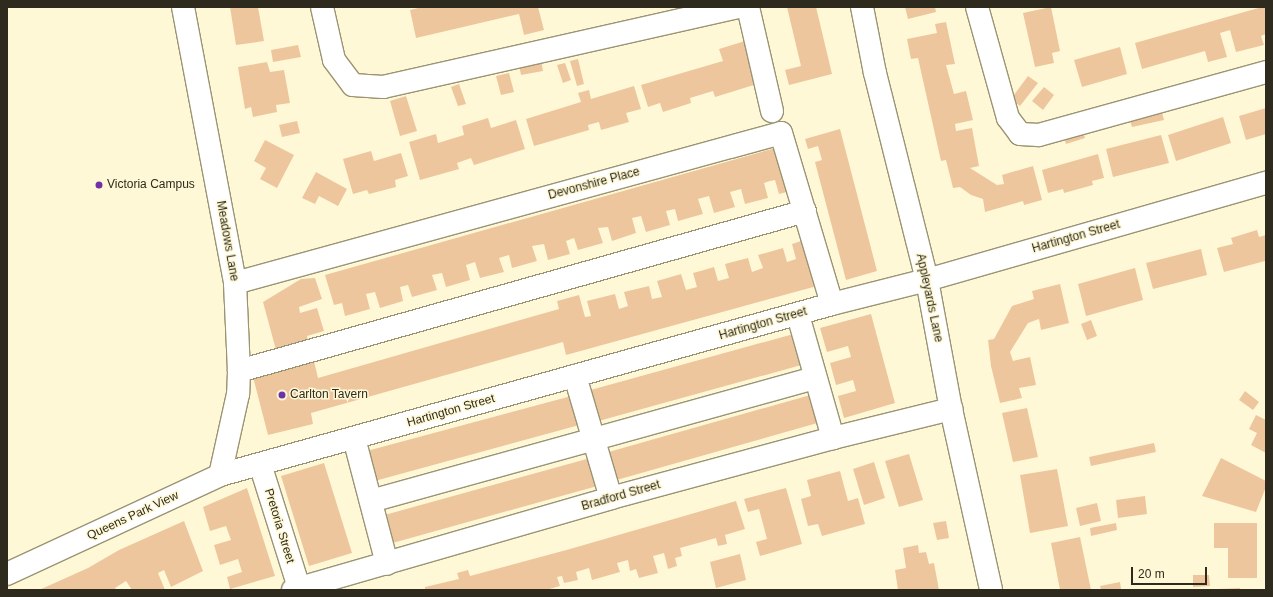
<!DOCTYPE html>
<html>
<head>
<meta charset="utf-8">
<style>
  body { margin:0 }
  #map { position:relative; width:1273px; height:597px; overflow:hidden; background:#fff8d6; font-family:Helvetica,sans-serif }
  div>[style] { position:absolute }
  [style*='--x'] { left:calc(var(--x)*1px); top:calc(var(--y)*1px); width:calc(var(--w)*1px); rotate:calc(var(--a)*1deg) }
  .building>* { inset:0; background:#eec69d }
  .roads { filter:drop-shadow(1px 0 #9a9474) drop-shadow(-1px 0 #9a9474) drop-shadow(0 1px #9a9474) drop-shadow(0 -1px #9a9474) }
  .minor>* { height:22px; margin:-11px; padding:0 11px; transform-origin:11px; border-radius:11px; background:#fff }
  .dots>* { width:11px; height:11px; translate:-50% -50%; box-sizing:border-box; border:2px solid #fff8d6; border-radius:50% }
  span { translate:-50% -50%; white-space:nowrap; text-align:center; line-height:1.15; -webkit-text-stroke:3px #fff8d6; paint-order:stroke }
  .street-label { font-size:12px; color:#2e2b1e }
  .poi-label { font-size:12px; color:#2e2b1e }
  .left { translate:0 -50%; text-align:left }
  .frame { position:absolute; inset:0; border:8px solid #2e2b1e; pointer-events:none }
  .scale { position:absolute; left:1131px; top:567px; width:76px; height:18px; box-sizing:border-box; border:2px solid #2e2b1e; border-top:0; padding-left:5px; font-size:12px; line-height:14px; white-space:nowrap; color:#2e2b1e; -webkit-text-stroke:3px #fff8d6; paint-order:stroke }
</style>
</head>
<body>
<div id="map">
  <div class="building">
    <div style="clip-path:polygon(230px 7px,258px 7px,264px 41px,236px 45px)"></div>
    <div style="clip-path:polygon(422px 7px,538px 7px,544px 30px,524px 35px,519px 14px,416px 38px,410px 10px)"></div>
    <div style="clip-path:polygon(787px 7px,816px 7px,832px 74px,789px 85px,785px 70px,801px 66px)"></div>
    <div style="clip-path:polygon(905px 7px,935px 7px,936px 12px,908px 19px)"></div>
    <div style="clip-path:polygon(1051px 7px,1060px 51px,1052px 53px,1054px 63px,1035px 67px,1023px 13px)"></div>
    <div style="clip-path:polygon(1262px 7px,1266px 7px,1266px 34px,1261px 36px,1264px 45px,1236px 52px,1230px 30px,1220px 33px,1227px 57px,1208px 62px,1205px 51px,1142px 69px,1135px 43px)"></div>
    <div style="clip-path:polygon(946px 22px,955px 64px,946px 65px,954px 94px,966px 91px,973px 120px,955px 124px,956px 131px,972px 128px,979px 166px,970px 168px,997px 185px,1004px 184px,1002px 175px,1033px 166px,1042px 200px,1024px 205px,1023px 201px,985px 212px,983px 199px,971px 195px,960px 187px,953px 188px,946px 160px,941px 161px,918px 58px,911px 59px,907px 39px,937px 33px,935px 24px)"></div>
    <div style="clip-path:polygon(745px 41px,757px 84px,715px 97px,713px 91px,690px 98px,691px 103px,663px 112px,660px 103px,648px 107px,641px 85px,723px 61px,719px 49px)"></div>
    <div style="clip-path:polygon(298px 45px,301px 57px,273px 62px,271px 50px)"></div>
    <div style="clip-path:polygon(1120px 47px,1127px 74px,1082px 87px,1074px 60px)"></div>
    <div style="clip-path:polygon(578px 59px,584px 84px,577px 86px,570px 61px)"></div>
    <div style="clip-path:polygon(541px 60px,543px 71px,521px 75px,519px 64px)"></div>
    <div style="clip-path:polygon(267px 62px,270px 72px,284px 70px,290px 103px,276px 105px,277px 112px,253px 117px,251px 107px,245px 109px,238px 67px)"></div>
    <div style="clip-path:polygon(565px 63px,571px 80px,563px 83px,557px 65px)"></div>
    <div style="clip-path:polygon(509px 73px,514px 92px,501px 95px,496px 76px)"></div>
    <div style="clip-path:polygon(1028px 76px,1038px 83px,1020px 106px,1011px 99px)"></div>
    <div style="clip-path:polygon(459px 84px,466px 104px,458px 106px,451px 87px)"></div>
    <div style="clip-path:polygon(634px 86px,641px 109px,626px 113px,629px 122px,601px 130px,599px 122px,588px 125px,589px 130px,534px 146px,526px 119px,581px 102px,578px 93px,589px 90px,591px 99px)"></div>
    <div style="clip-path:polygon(1044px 87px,1054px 95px,1043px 110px,1032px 101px)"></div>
    <div style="clip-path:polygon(406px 96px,417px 131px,400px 136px,390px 101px)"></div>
    <div style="clip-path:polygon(1266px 108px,1266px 134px,1246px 140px,1239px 116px)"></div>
    <div style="clip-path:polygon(1161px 109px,1164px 120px,1132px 127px,1129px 117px)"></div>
    <div style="clip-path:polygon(1223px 117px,1231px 143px,1176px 161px,1168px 135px)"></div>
    <div style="clip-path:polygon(488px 118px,491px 128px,516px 120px,525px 149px,474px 165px,471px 158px,457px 163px,459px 169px,420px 180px,409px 142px,436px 134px,438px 143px,464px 135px,462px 126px)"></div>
    <div style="clip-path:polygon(297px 121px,300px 133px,282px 137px,279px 125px)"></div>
    <div style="clip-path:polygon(840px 129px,877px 271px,846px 280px,815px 162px,822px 160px,818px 146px,808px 149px,805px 139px)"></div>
    <div style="clip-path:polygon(1083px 132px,1085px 138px,1066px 144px,1064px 138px)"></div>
    <div style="clip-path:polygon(1161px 135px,1169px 163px,1113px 177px,1106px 149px)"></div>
    <div style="clip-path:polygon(265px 140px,294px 155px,277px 188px,260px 179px,266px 168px,254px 161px)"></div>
    <div style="clip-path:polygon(779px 147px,791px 191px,779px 194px,775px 180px,770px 181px,764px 183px,768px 198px,745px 204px,741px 189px,730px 192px,735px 207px,714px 213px,709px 196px,698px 199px,703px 214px,678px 221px,675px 209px,666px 211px,670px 225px,646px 232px,641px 216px,632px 218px,636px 233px,612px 241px,608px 227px,598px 228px,603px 243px,578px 250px,574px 238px,566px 241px,570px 254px,548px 260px,544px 244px,532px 246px,537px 261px,512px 268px,509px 255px,499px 258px,504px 272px,480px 278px,475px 262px,466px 265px,470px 280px,446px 287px,442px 273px,432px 275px,437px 290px,412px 297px,408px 285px,400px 287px,403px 301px,380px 308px,375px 292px,366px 294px,370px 309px,345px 316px,342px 303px,334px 305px,325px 275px)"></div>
    <div style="clip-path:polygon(371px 151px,374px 161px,401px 153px,408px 176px,395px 180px,396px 187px,369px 194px,367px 190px,353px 194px,343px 159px)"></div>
    <div style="clip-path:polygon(1098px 154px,1104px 178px,1092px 181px,1093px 185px,1064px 193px,1063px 189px,1048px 193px,1042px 170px)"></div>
    <div style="clip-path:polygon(316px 172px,347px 189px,338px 206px,319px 196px,315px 204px,302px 198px)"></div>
    <div style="clip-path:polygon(1257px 230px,1259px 237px,1266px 235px,1266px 264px,1265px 261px,1224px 272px,1217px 248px,1233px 244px,1231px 238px)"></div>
    <div style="clip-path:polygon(804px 240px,817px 286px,566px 355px,563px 342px,311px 413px,313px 424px,268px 435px,253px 377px,314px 361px,318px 378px,559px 309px,557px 301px,579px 295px,585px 317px,591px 316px,587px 301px,615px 294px,619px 309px,628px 306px,624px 292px,649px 286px,652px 299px,662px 297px,657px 281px,681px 274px,686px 290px,697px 287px,693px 273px,704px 270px,714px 267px,718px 281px,729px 278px,725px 264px,748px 258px,752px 272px,763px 268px,758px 255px,783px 248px,787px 262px,796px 259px,792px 244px)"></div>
    <div style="clip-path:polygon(1201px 249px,1207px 275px,1153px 289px,1146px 263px)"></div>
    <div style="clip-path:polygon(1135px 268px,1143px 300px,1086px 316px,1078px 284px)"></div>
    <div style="clip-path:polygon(315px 278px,322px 299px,299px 307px,300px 313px,317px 308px,324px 331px,307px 336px,308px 341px,276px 350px,263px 302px,301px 279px)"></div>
    <div style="clip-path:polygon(1060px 284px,1069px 323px,1041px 330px,1039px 319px,1028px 323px,1010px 352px,1013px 361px,1030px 357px,1036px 385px,1019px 388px,1022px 398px,1000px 403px,991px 366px,988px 340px,994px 339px,1012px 306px,1034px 299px,1032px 291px)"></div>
    <div style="clip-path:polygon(871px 314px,895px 403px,844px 418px,838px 396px,856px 391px,853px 380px,836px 385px,830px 363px,851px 357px,848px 346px,827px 352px,820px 328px)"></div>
    <div style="clip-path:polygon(1091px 320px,1097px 336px,1087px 340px,1081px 324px)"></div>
    <div style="clip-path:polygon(797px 333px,805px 364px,595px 422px,587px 391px)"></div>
    <div style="clip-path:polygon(1245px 391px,1259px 402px,1253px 410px,1239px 400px)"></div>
    <div style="clip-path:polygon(814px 394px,821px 422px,613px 481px,605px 453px)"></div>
    <div style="clip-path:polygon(575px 395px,583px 424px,371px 482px,363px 452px)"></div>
    <div style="clip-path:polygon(1027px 408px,1038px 457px,1013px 462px,1002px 413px)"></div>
    <div style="clip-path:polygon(1256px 415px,1266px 420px,1266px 453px,1251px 445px,1257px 433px,1249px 429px)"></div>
    <div style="clip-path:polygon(1154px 443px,1156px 452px,1091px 466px,1089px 457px)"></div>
    <div style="clip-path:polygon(909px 454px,923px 500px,899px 507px,885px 461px)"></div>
    <div style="clip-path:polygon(594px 457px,601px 485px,389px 544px,381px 516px)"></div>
    <div style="clip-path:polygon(1221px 458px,1266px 481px,1266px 487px,1256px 512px,1202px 496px)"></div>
    <div style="clip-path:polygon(874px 462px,885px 498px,864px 505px,853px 469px)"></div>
    <div style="clip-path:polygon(324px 463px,352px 553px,309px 566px,281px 476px)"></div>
    <div style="clip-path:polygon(1057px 469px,1068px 526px,1030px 533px,1020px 475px)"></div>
    <div style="clip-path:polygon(840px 471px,848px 501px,858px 498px,865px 524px,822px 536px,818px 524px,808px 526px,801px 499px,811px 496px,807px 480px)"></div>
    <div style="clip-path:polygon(247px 488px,275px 576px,230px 589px,227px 577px,242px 572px,238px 559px,220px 565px,214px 545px,231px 540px,226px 526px,210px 531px,203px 507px)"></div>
    <div style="clip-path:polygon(786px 488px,802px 544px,760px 556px,756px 542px,767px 539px,759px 509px,748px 512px,744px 499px)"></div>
    <div style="clip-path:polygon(1145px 496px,1147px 514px,1118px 518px,1116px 500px)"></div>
    <div style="clip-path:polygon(736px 501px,745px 529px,725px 535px,727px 544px,718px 546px,716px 538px,680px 548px,682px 556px,675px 558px,677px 566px,668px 569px,664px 553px,653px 556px,658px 573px,639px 578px,636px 569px,630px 571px,628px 560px,617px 563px,620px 572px,592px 580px,589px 568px,576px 572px,578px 580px,564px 583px,562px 576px,557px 577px,560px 586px,546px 590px,425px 590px,425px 587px,459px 579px,457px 573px,468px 570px,470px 576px,570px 549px)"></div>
    <div style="clip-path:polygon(1097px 503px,1101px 521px,1080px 526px,1076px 508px)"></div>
    <div style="clip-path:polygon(184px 521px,203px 571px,171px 587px,164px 570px,158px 573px,165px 590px,132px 590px,126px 581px,115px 588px,117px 590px,39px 590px,88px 568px,119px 550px)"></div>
    <div style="clip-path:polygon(946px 521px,949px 538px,937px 540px,933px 523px)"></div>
    <div style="clip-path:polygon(1116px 523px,1117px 530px,1091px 536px,1090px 528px)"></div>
    <div style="clip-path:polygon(1214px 523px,1257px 523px,1257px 578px,1228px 578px,1228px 548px,1214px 548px)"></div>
    <div style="clip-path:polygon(1080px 537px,1091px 590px,1060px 590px,1051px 543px)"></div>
    <div style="clip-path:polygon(918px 545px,919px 553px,926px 552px,929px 564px,934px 563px,939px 590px,898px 590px,895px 570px,906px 568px,903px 548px)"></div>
    <div style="clip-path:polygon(740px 554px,746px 580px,716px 588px,710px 562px)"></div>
    <div style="clip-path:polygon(1193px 575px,1209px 575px,1210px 586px,1193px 587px)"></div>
    <div style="clip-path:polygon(1120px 582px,1121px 589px,1101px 590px,1100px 586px)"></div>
    <div style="clip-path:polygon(1240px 588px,1240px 590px,1218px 590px,1218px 589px)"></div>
  </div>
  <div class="roads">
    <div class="minor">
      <div style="--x:183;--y:7;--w:281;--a:79.3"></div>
      <div style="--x:235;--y:283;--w:88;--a:87.4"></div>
      <div style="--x:239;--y:371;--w:23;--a:92"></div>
      <div style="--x:238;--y:394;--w:83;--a:102.5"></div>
      <div style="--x:322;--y:7;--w:54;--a:77.2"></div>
      <div style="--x:334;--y:60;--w:31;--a:53"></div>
      <div style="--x:353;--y:85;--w:30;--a:4"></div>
      <div style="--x:383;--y:87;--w:364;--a:-12.7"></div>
      <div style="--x:748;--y:7;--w:107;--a:77"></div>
      <div style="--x:862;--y:7;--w:67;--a:78.9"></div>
      <div style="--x:875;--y:73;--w:213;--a:75.9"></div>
      <div style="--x:927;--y:280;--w:131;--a:79.5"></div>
      <div style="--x:951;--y:409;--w:185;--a:77.5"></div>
      <div style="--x:977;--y:7;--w:115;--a:74.4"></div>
      <div style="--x:1008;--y:118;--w:20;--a:53"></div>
      <div style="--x:1020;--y:134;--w:19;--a:3"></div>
      <div style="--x:1039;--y:135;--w:236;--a:-15.5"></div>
      <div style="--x:235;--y:283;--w:566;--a:-15.36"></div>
      <div style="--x:781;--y:133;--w:178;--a:73.4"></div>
      <div style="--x:798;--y:315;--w:128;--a:74.1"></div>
      <div style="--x:239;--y:371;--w:588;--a:-15.78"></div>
      <div style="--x:575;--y:376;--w:127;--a:73.6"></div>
      <div style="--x:354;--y:438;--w:130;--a:75.3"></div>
      <div style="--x:260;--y:464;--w:130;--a:72.5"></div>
      <div style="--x:371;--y:501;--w:461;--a:-15.5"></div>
      <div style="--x:7;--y:574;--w:235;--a:-24.9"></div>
      <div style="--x:220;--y:475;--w:635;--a:-15.61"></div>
      <div style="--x:832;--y:304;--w:98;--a:-14.2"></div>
      <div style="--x:927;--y:280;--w:353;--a:-16"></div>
      <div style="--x:293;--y:590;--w:331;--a:-16.1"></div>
      <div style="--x:611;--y:498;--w:230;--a:-15.1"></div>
      <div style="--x:833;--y:438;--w:122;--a:-13.8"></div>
    </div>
  </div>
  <div class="dots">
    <div style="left:99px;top:185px;background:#7031a6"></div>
    <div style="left:282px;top:395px;background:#7031a6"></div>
  </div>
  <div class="street-label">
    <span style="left:594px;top:184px;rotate:-15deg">Devonshire Place</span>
    <span style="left:1076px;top:237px;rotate:-16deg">Hartington Street</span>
    <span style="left:227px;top:241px;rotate:80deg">Meadows Lane</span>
    <span style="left:929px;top:298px;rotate:78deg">Appleyards Lane</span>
    <span style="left:763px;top:324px;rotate:-16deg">Hartington Street</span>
    <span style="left:451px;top:411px;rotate:-16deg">Hartington Street</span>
    <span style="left:621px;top:496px;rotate:-16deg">Bradford Street</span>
    <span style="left:133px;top:516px;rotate:-25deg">Queens Park View</span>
    <span style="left:279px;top:526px;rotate:73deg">Pretoria Street</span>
  </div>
  <div class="poi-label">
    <span class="left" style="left:107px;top:185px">Victoria Campus</span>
    <span class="left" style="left:290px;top:395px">Carlton Tavern</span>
  </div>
  <div class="frame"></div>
  <div class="scale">20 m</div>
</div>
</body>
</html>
